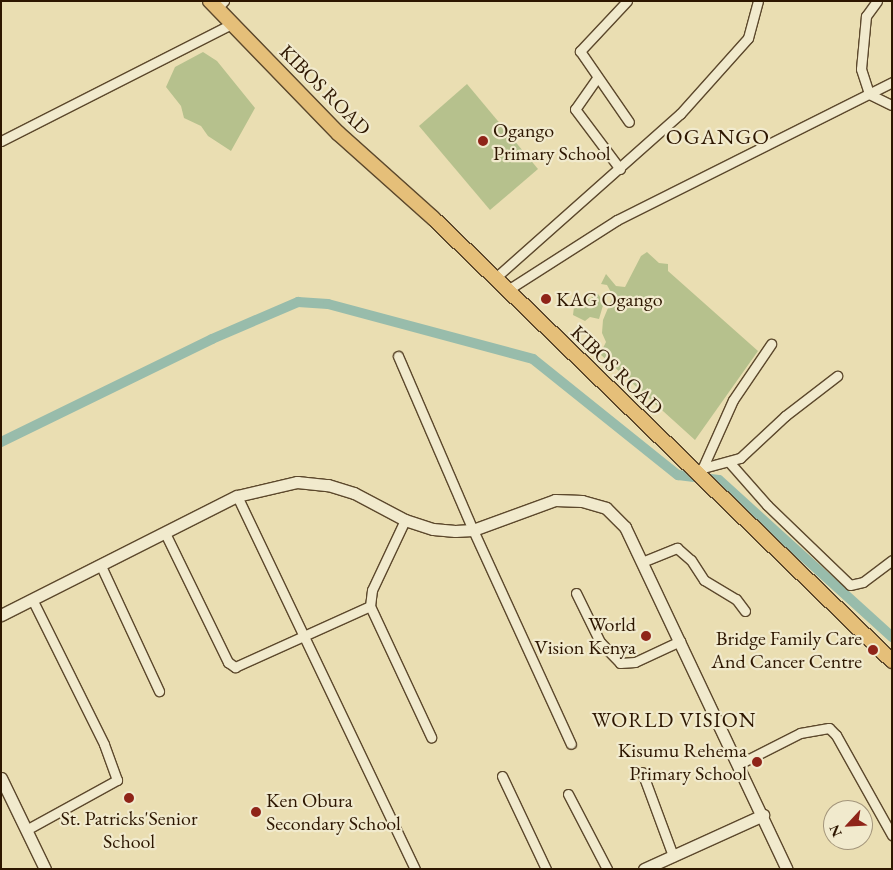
<!DOCTYPE html>
<html>
<head>
<meta charset="utf-8">
<style>
  body { margin:0 }
  #map { position:relative; width:893px; height:870px; overflow:hidden; background:#eadeb2; font-family:"EB Garamond",serif }
  div>[style] { position:absolute }
  [style*='--x'] { left:calc(var(--x)*1px); top:calc(var(--y)*1px); width:calc(var(--w)*1px); rotate:calc(var(--a)*1deg) }
  .green>* { inset:0; background:#b6c18d }
  .canal>* { height:10px; margin:-5px; padding:0 5px; transform-origin:5px; border-radius:5px; background:#98bcab }
  .roads { filter:drop-shadow(1px 0 #5c482c) drop-shadow(-1px 0 #5c482c) drop-shadow(0 1px #5c482c) drop-shadow(0 -1px #5c482c) }
  .minor>* { height:9px; margin:-4.5px; padding:0 4.5px; transform-origin:4.5px; border-radius:4.5px; background:#f1eacd }
  .tertiary>* { height:11px; margin:-5.5px; padding:0 5.5px; transform-origin:5.5px; border-radius:5.5px; background:#f1eacd }
  .primary>* { height:14px; margin:-7px; padding:0 7px; transform-origin:7px; border-radius:7px; background:#e5bf79 }
  .dots>* { width:14px; height:14px; translate:-50% -50%; box-sizing:border-box; border:2px solid #f1eacd; border-radius:50% }
  span { translate:-50% -50%; white-space:nowrap; text-align:center; line-height:1.15; -webkit-text-stroke:4.5px #f1eacd; paint-order:stroke }
  .street-label { font-size:20px; color:#2d1600 }
  .poi-label { font-size:20px; color:#2d1600 }
  .left { translate:0 -50%; text-align:left }
  .right { translate:-100% -50%; text-align:right }
  .neighbourhood-label { font-size:21px; color:#2d1600; letter-spacing:1px }
  .quarter-label { font-size:22px; color:#2d1600; letter-spacing:1px }
  .frame { position:absolute; inset:0; border:2px solid #2d1600; pointer-events:none }
  .north { position:absolute; left:823px; top:800px; width:50px; height:50px; box-sizing:border-box; background:#f1eacd; border:1px solid #a3957b; border-radius:50%; rotate:245deg; font-size:14px; font-weight:700; line-height:20px; text-align:center; color:#2d1600 }
  .north::after { content:''; display:block; margin:auto; width:18px; height:22px; background:#8f2418; clip-path:polygon(50% 0,100% 100%,50% 72%,0 100%) }
</style>
</head>
<body>
<div id="map">
  <div class="green">
    <div style="clip-path:polygon(203px 52px,217px 61px,255px 108px,231px 151px,208px 136px,201px 126px,184px 118px,181px 106px,166px 87px,175px 67px)"></div>
    <div style="clip-path:polygon(467px 84px,538px 169px,490px 210px,419px 126px)"></div>
    <div style="clip-path:polygon(647px 252px,659px 263px,668px 264px,668px 271px,758px 351px,695px 440px,600px 354px,606px 342px,602px 333px,603px 320px,613px 296px,607px 285px,601px 284px,606px 274px,616px 286px,625px 287px,641px 256px)"></div>
    <div style="clip-path:polygon(598px 294px,604px 302px,599px 319px,590px 317px,585px 321px,573px 315px,574px 307px)"></div>
  </div>
  <div class="canal">
    <div style="--x:1;--y:442;--w:235;--a:-26"></div>
    <div style="--x:212;--y:339;--w:94;--a:-23.3"></div>
    <div style="--x:298;--y:302;--w:30;--a:4"></div>
    <div style="--x:328;--y:304;--w:212;--a:15"></div>
    <div style="--x:533;--y:359;--w:186;--a:38.7"></div>
    <div style="--x:678;--y:475;--w:41;--a:7"></div>
    <div style="--x:719;--y:480;--w:234;--a:42.2"></div>
  </div>
  <div class="roads">
    <div class="minor">
      <div style="--x:627;--y:1;--w:69;--a:133.2"></div>
      <div style="--x:580;--y:51;--w:86;--a:55.4"></div>
      <div style="--x:877;--y:1;--w:19;--a:126"></div>
      <div style="--x:866;--y:16;--w:53;--a:95.4"></div>
      <div style="--x:861;--y:69;--w:26;--a:72"></div>
      <div style="--x:869;--y:94;--w:25;--a:26"></div>
      <div style="--x:217;--y:8;--w:10;--a:-45"></div>
      <div style="--x:597;--y:78;--w:38;--a:125"></div>
      <div style="--x:575;--y:109;--w:75;--a:53.1"></div>
      <div style="--x:1;--y:141;--w:259;--a:-26.9"></div>
      <div style="--x:494;--y:279;--w:249;--a:-41.6"></div>
      <div style="--x:680;--y:114;--w:102;--a:-48.2"></div>
      <div style="--x:748;--y:38;--w:38;--a:-75"></div>
      <div style="--x:506;--y:291;--w:132;--a:-32.6"></div>
      <div style="--x:617;--y:220;--w:308;--a:-26.6"></div>
      <div style="--x:398;--y:356;--w:189;--a:66.7"></div>
      <div style="--x:473;--y:530;--w:235;--a:65.4"></div>
      <div style="--x:730;--y:463;--w:56;--a:48.6"></div>
      <div style="--x:767;--y:505;--w:115;--a:43.9"></div>
      <div style="--x:850;--y:585;--w:13;--a:-13"></div>
      <div style="--x:863;--y:582;--w:36;--a:-37"></div>
      <div style="--x:703;--y:467;--w:73;--a:-65.9"></div>
      <div style="--x:733;--y:400;--w:68;--a:-55.8"></div>
      <div style="--x:692;--y:471;--w:50;--a:-15.2"></div>
      <div style="--x:740;--y:458;--w:62;--a:-43"></div>
      <div style="--x:785;--y:416;--w:66;--a:-37.6"></div>
      <div style="--x:237;--y:496;--w:413;--a:64.5"></div>
      <div style="--x:405;--y:520;--w:77;--a:115.2"></div>
      <div style="--x:372;--y:590;--w:16;--a:97"></div>
      <div style="--x:370;--y:606;--w:145;--a:65"></div>
      <div style="--x:165;--y:533;--w:144;--a:64"></div>
      <div style="--x:228;--y:662;--w:9;--a:36"></div>
      <div style="--x:235;--y:667;--w:148;--a:-24.3"></div>
      <div style="--x:642;--y:562;--w:38;--a:-22"></div>
      <div style="--x:677;--y:548;--w:18;--a:41"></div>
      <div style="--x:691;--y:560;--w:24;--a:57"></div>
      <div style="--x:704;--y:580;--w:37;--a:31"></div>
      <div style="--x:736;--y:599;--w:15;--a:53"></div>
      <div style="--x:101;--y:566;--w:138;--a:65.1"></div>
      <div style="--x:576;--y:593;--w:55;--a:63.9"></div>
      <div style="--x:600;--y:642;--w:29;--a:46"></div>
      <div style="--x:620;--y:663;--w:15;--a:-4"></div>
      <div style="--x:635;--y:662;--w:50;--a:-25"></div>
      <div style="--x:739;--y:764;--w:68;--a:-26.9"></div>
      <div style="--x:800;--y:733;--w:29;--a:-10"></div>
      <div style="--x:829;--y:728;--w:10;--a:45"></div>
      <div style="--x:836;--y:735;--w:115;--a:60.8"></div>
      <div style="--x:642;--y:772;--w:90;--a:69.7"></div>
      <div style="--x:502;--y:776;--w:103;--a:64.7"></div>
      <div style="--x:568;--y:794;--w:85;--a:62.5"></div>
      <div style="--x:26;--y:830;--w:104;--a:-28.8"></div>
      <div style="--x:117;--y:780;--w:38;--a:-110"></div>
      <div style="--x:104;--y:744;--w:160;--a:-116.4"></div>
    </div>
    <div class="tertiary">
      <div style="--x:1;--y:615;--w:264;--a:-26.8"></div>
      <div style="--x:237;--y:496;--w:62;--a:-13.1"></div>
      <div style="--x:297;--y:482;--w:31;--a:6"></div>
      <div style="--x:328;--y:485;--w:27;--a:17"></div>
      <div style="--x:354;--y:493;--w:58;--a:27.9"></div>
      <div style="--x:405;--y:520;--w:29;--a:18"></div>
      <div style="--x:433;--y:529;--w:22;--a:5"></div>
      <div style="--x:455;--y:531;--w:18;--a:-3"></div>
      <div style="--x:473;--y:530;--w:87;--a:-20.1"></div>
      <div style="--x:555;--y:500;--w:27;--a:2"></div>
      <div style="--x:582;--y:501;--w:25;--a:16"></div>
      <div style="--x:606;--y:508;--w:27;--a:45"></div>
      <div style="--x:625;--y:527;--w:378;--a:64.7"></div>
      <div style="--x:1;--y:778;--w:101;--a:64.2"></div>
      <div style="--x:644;--y:869;--w:131;--a:-24.4"></div>
    </div>
    <div class="primary">
      <div style="--x:210;--y:1;--w:185;--a:45.9"></div>
      <div style="--x:339;--y:134;--w:126;--a:41.8"></div>
      <div style="--x:433;--y:218;--w:638;--a:43.98"></div>
    </div>
  </div>
  <div class="dots">
    <div style="left:483px;top:141px;background:#8f2418"></div>
    <div style="left:546px;top:299px;background:#8f2418"></div>
    <div style="left:646px;top:636px;background:#8f2418"></div>
    <div style="left:873px;top:650px;background:#8f2418"></div>
    <div style="left:757px;top:762px;background:#8f2418"></div>
    <div style="left:129px;top:798px;background:#8f2418"></div>
    <div style="left:256px;top:812px;background:#8f2418"></div>
  </div>
  <div class="street-label">
    <span style="left:325px;top:90px;rotate:45deg">KIBOS ROAD</span>
    <span style="left:617px;top:370px;rotate:44deg">KIBOS ROAD</span>
  </div>
  <div class="poi-label">
    <span class="left" style="left:493px;top:142px">Ogango<br>Primary School</span>
    <span class="left" style="left:556px;top:299px">KAG Ogango</span>
    <span class="right" style="left:636px;top:636px">World<br>Vision Kenya</span>
    <span class="right" style="left:862px;top:650px">Bridge Family Care<br>And Cancer Centre</span>
    <span class="right" style="left:747px;top:762px">Kisumu Rehema<br>Primary School</span>
    <span class="left" style="left:266px;top:812px">Ken Obura<br>Secondary School</span>
    <span style="left:129px;top:830px">St. Patricks'Senior<br>School</span>
  </div>
  <div class="neighbourhood-label">
    <span style="left:674px;top:720px">WORLD VISION</span>
  </div>
  <div class="quarter-label">
    <span style="left:718px;top:137px">OGANGO</span>
  </div>
  <div class="frame"></div>
  <div class="north">N</div>
</div>
</body>
</html>
